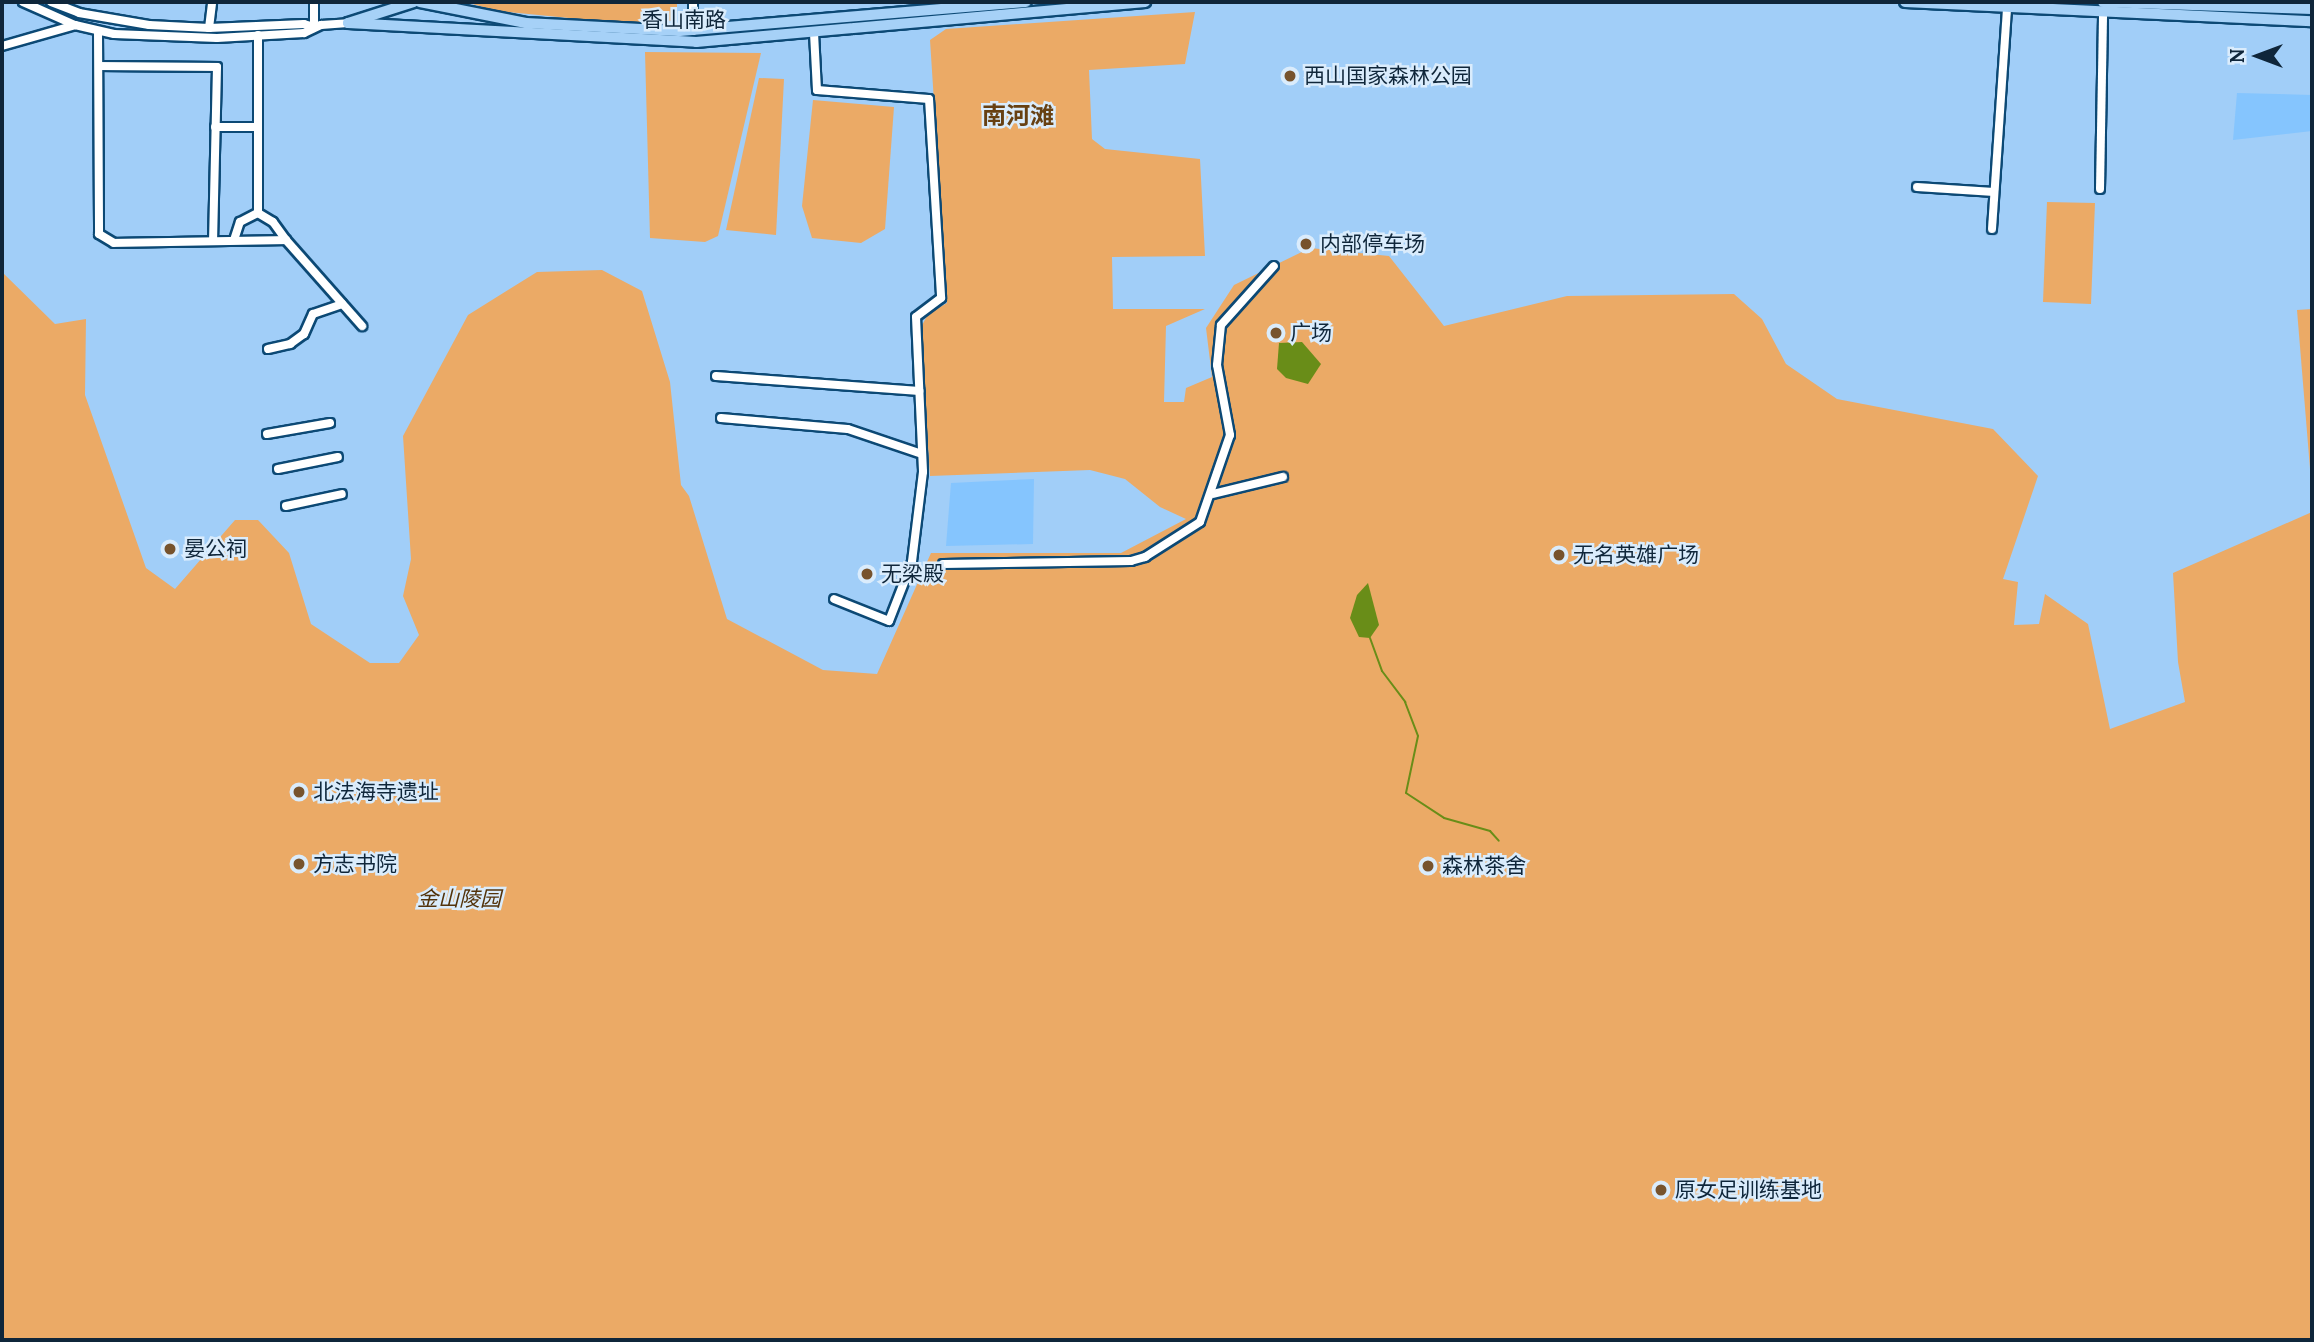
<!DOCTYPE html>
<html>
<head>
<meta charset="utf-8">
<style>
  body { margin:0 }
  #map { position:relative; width:2314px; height:1342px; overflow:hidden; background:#a1cef8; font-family:Lora,"Noto Sans SC",serif }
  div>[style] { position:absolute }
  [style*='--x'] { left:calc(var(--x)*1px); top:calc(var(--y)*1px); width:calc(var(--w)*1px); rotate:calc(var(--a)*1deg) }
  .built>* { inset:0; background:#85c5fe }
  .green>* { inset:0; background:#ebaa66 }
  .water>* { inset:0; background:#698d18 }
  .stream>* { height:2px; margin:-1px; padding:0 1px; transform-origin:1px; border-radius:1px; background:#698d18 }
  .roads { filter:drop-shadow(2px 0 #0c4975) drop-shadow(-2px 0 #0c4975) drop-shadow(0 2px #0c4975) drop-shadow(0 -2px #0c4975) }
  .minor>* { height:8px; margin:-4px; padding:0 4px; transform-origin:4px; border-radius:4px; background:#fff }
  .major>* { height:10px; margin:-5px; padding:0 5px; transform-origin:5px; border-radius:5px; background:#a6d1f7 }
  .dots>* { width:19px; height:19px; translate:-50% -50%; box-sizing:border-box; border:4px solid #daecfc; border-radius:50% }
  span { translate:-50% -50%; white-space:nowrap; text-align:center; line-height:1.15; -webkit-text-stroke:5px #daecfc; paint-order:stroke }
  .street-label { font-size:21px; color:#0f263a }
  .poi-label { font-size:21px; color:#0f263a }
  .left { translate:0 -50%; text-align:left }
  .park-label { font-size:21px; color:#53330b; font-style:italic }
  .quarter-label { font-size:24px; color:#674012; font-weight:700 }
  .frame { position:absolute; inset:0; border:4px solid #0f263a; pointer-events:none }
  .north { position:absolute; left:2223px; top:21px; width:70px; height:70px; -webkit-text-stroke:5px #daecfc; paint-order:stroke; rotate:270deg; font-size:19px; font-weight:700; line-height:28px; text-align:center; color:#0f263a }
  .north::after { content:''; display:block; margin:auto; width:24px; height:32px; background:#0f263a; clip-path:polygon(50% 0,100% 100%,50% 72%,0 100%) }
</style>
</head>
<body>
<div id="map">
  <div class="built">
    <div style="clip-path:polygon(2237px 93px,2312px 95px,2312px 131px,2233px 140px)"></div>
    <div style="clip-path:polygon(1034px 479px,1033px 544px,946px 546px,951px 483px)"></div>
  </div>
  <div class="green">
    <div style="clip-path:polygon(465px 2px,677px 2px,677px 20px,640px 25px,498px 11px)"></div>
    <div style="clip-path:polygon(1195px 12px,1185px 64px,1089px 70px,1092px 139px,1105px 149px,1200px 159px,1205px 256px,1112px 257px,1113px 309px,1205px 309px,1166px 326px,1164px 402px,1184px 402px,1186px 388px,1212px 377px,1206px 328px,1234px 285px,1310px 248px,1389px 256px,1444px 326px,1567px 296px,1734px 294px,1762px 319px,1786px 364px,1837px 399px,1993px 429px,2038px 476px,2003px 579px,2018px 582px,2014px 625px,2039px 624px,2045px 594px,2088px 624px,2110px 729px,2185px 702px,2178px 662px,2173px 573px,2312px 512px,2312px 1340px,2px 1340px,2px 272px,55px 324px,86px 319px,85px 395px,146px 568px,175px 589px,235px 520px,258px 520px,289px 553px,311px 624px,370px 663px,399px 663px,419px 635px,403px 596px,411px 559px,403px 436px,468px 315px,537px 272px,602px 270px,642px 291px,670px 382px,681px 485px,689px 496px,727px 619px,823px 670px,877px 674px,931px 553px,1121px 553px,1186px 519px,1160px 507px,1125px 479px,1090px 470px,930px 476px,920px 329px,928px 314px,947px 303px,930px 40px,946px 29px)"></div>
    <div style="clip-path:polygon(645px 52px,761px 53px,718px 236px,705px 242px,650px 238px)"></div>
    <div style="clip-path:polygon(759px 78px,784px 79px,776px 235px,726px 230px)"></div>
    <div style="clip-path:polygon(813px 100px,894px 107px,885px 229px,861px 243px,812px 238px,802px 206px)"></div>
    <div style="clip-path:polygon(2047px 202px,2095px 203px,2091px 304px,2043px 302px)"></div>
    <div style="clip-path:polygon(2312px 309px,2312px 493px,2297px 310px)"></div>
  </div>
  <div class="water">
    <div style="clip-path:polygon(1302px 342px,1321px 364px,1308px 384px,1286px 378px,1277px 369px,1279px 343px)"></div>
    <div style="clip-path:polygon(1368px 583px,1379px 625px,1370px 638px,1359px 637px,1350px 618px,1357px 595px)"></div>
  </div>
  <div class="stream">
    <div style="--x:1370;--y:638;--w:35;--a:70"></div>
    <div style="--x:1382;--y:671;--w:39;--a:53"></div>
    <div style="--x:1405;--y:702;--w:36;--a:69"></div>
    <div style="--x:1418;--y:736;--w:58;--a:101.9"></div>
    <div style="--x:1406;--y:793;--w:45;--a:33.3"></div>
    <div style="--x:1444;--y:818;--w:48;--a:15.8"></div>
    <div style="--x:1490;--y:831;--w:13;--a:48"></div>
  </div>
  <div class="roads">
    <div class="minor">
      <div style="--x:23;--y:2;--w:57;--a:23.9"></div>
      <div style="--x:75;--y:25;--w:40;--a:13"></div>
      <div style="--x:114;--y:34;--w:103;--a:2.2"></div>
      <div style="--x:217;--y:38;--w:87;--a:-3.3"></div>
      <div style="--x:304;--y:33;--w:19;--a:-25"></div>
      <div style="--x:321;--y:25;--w:27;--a:-4"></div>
      <div style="--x:51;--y:2;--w:30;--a:21"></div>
      <div style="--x:79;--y:13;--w:71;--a:9.7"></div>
      <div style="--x:149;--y:25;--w:60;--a:2.9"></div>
      <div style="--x:209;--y:28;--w:95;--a:-2.4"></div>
      <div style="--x:304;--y:24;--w:10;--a:17"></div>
      <div style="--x:314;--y:2;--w:25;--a:90"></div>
      <div style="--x:693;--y:2;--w:29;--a:90"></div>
      <div style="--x:209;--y:28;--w:26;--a:-83"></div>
      <div style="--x:98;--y:32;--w:202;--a:89.7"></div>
      <div style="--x:99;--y:234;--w:17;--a:31"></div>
      <div style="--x:114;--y:243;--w:172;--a:-1"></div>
      <div style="--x:286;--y:240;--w:115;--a:48.5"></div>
      <div style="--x:814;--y:33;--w:57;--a:87"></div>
      <div style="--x:817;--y:90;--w:112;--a:4.6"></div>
      <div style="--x:929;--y:99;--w:199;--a:86.5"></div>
      <div style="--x:941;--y:298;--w:31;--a:143"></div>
      <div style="--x:916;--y:317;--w:155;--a:87.4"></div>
      <div style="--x:923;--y:472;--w:91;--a:97"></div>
      <div style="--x:912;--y:562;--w:63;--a:111.3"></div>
      <div style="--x:889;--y:621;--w:59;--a:-158.2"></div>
      <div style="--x:258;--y:35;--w:178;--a:90"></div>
      <div style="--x:2;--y:46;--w:76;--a:-16"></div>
      <div style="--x:101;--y:66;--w:116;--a:0.5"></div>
      <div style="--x:217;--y:67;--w:173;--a:91.3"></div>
      <div style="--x:215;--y:127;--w:43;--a:0"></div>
      <div style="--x:1917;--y:187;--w:77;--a:3.7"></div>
      <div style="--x:2100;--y:189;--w:177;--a:-89"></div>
      <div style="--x:1992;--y:229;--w:223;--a:-86.1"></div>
      <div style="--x:234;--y:240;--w:19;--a:-72"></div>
      <div style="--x:240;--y:222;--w:20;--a:-27"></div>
      <div style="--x:258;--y:213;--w:17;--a:31"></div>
      <div style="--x:273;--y:222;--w:22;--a:54"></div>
      <div style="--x:268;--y:349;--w:23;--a:-13"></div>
      <div style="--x:290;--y:344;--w:17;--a:-36"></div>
      <div style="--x:304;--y:334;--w:22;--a:-66"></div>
      <div style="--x:313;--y:314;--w:31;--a:-19"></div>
      <div style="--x:716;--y:376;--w:204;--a:4.2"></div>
      <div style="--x:721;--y:418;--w:127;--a:5"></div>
      <div style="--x:848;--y:429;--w:78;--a:18.7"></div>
      <div style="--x:267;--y:434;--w:64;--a:-9.9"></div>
      <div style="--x:278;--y:469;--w:61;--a:-11.3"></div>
      <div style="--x:1213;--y:494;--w:72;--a:-13.7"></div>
      <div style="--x:286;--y:506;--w:57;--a:-12.1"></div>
      <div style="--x:943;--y:564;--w:188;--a:-0.9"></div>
      <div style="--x:1131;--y:561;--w:15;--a:-16"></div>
      <div style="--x:1145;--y:557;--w:65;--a:-32.5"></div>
      <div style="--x:1200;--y:522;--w:92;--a:-71"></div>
      <div style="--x:1230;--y:435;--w:71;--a:-100.5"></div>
      <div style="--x:1217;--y:365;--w:40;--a:-84.3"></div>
      <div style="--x:1221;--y:325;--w:79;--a:-48.1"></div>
    </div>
    <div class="major">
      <div style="--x:420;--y:2;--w:108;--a:11.2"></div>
      <div style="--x:526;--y:23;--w:153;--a:3"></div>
      <div style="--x:679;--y:31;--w:348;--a:-4.8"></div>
      <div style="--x:1905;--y:2;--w:407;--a:2.7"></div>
      <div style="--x:2103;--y:2;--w:209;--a:1.9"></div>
      <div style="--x:348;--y:23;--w:349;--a:3.1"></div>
      <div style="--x:696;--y:42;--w:451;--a:-5.1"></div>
      <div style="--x:348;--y:23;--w:69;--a:-17.7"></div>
    </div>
  </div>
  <div class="dots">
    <div style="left:1290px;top:76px;background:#77532d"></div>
    <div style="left:1306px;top:244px;background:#77532d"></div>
    <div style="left:1276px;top:333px;background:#77532d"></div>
    <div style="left:170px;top:549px;background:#77532d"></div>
    <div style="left:1559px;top:555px;background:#77532d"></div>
    <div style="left:867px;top:574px;background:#77532d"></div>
    <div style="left:299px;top:792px;background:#77532d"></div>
    <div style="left:299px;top:864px;background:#77532d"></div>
    <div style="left:1428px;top:866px;background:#77532d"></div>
    <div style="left:1661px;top:1190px;background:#77532d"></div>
  </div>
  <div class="street-label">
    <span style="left:684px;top:20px">香山南路</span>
  </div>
  <div class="poi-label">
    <span class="left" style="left:1304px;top:76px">西山国家森林公园</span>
    <span class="left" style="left:1320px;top:244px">内部停车场</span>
    <span class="left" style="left:1290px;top:333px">广场</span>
    <span class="left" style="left:184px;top:549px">晏公祠</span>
    <span class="left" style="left:1573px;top:555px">无名英雄广场</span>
    <span class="left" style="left:881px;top:574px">无梁殿</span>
    <span class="left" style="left:313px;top:792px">北法海寺遗址</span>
    <span class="left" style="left:313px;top:864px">方志书院</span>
    <span class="left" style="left:1442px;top:866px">森林茶舍</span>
    <span class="left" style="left:1675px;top:1190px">原女足训练基地</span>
  </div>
  <div class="park-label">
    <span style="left:459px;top:899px">金山陵园</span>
  </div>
  <div class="quarter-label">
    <span style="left:1018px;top:116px">南河滩</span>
  </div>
  <div class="frame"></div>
  <div class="north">N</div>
</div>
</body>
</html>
